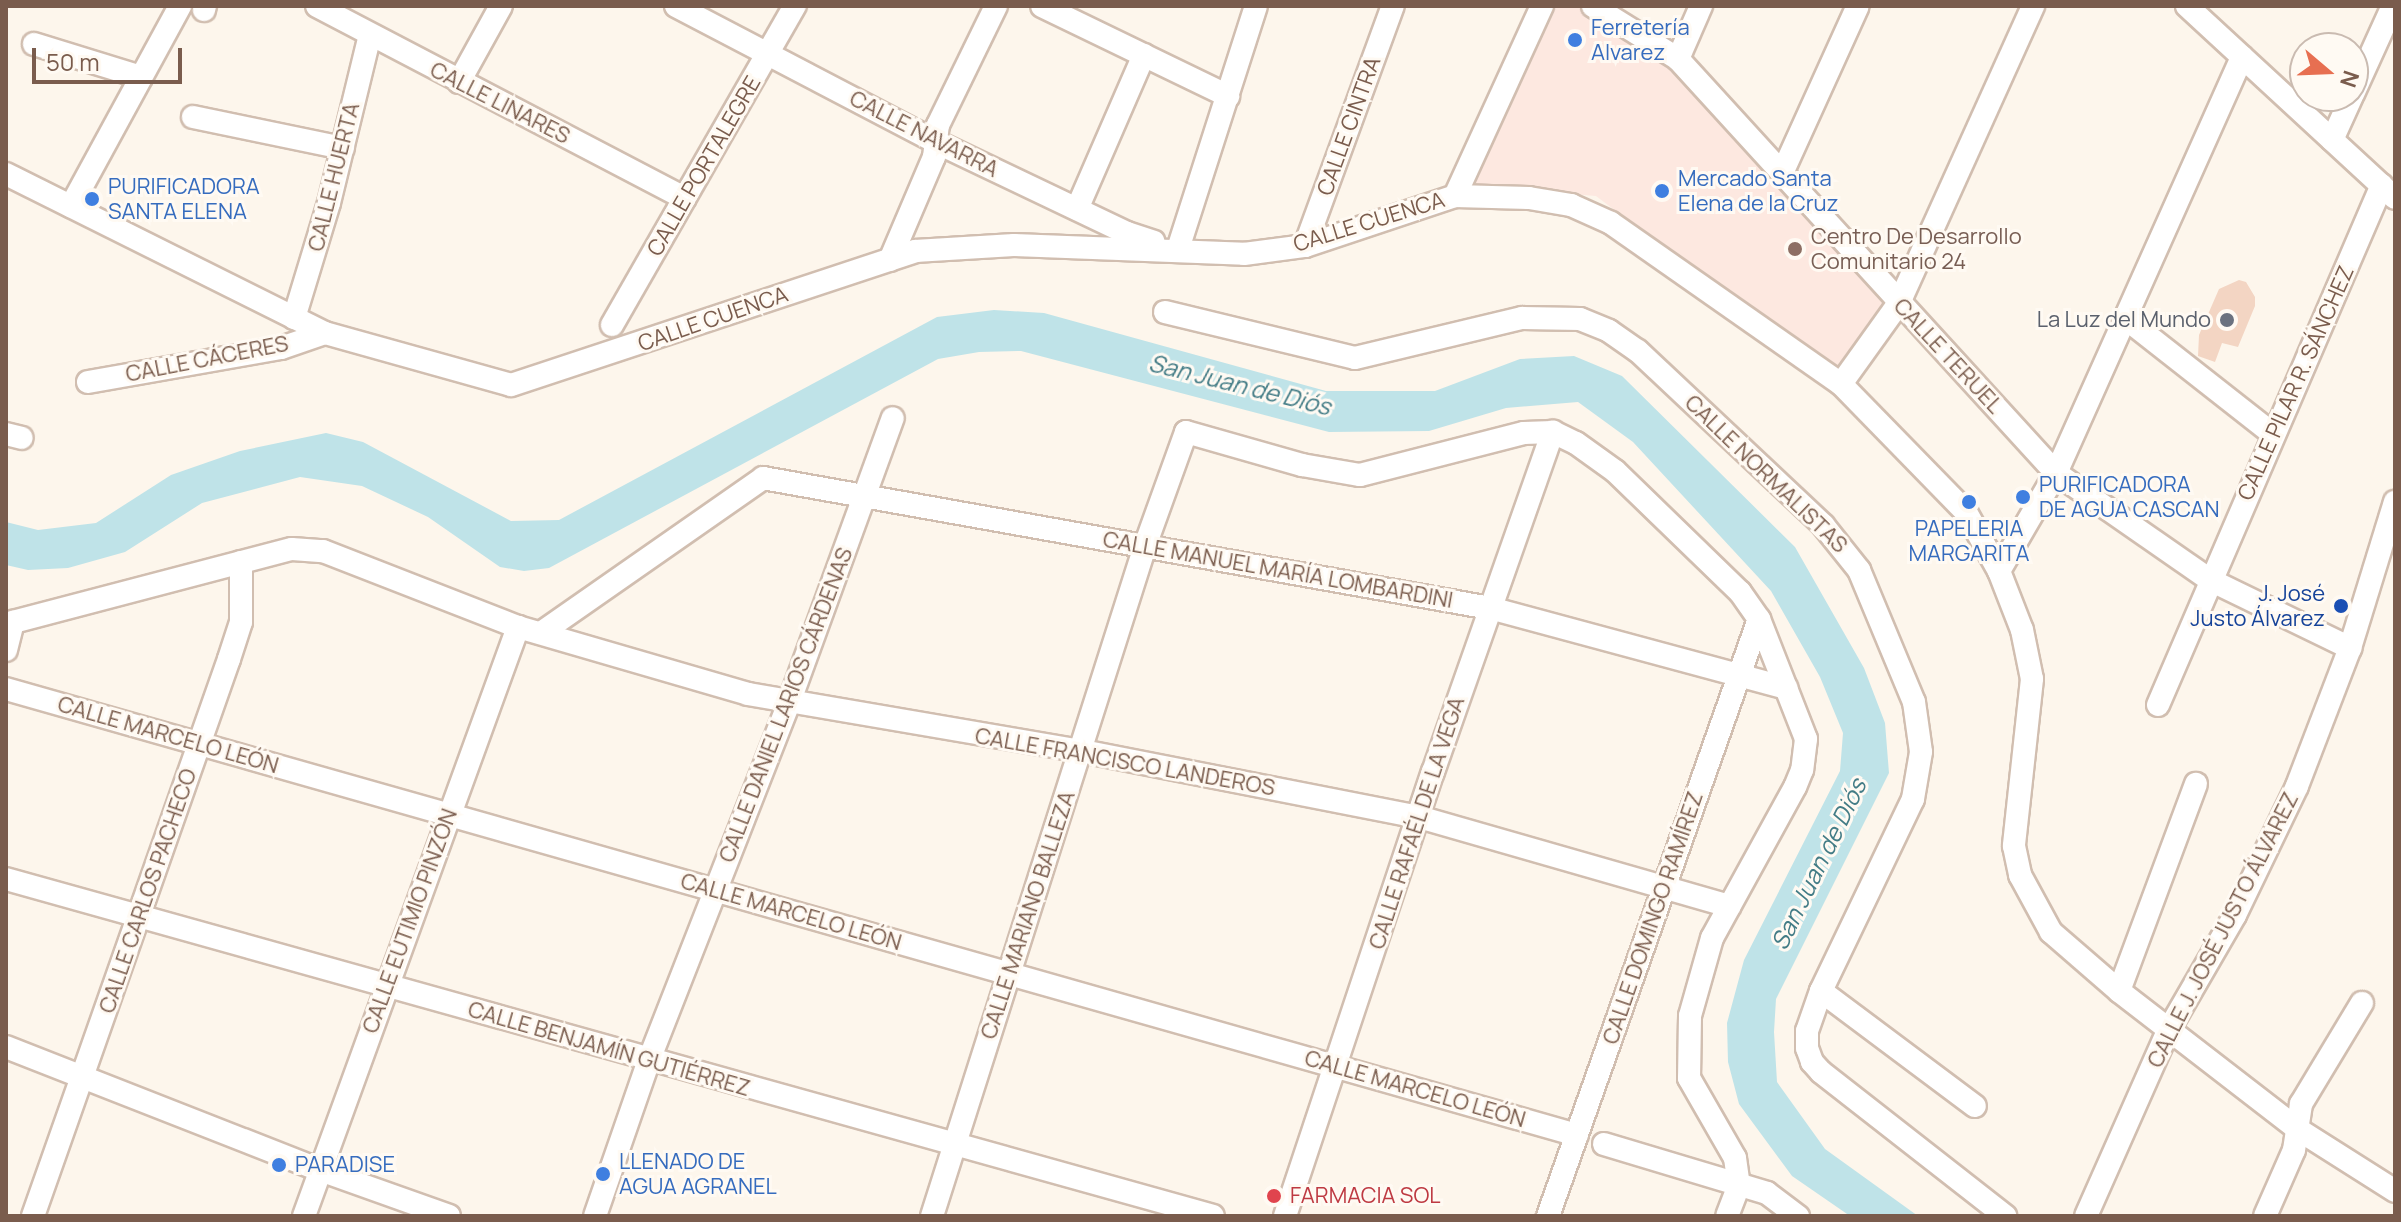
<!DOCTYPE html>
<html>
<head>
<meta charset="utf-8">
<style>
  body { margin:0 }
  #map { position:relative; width:2401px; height:1222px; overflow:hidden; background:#fdf6ec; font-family:Manrope,sans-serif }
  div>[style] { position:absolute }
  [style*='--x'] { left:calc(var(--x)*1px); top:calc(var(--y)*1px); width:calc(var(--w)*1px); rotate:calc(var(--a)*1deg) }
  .commercial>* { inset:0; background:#fde8e0 }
  .water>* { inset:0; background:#bfe3e8 }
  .building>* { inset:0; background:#f3d5c3 }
  .roads { filter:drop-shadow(2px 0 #d1beb0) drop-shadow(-2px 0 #d1beb0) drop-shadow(0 2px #d1beb0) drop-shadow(0 -2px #d1beb0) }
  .minor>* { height:22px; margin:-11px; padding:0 11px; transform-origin:11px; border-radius:11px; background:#fff }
  .dots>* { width:22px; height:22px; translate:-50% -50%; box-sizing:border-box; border:4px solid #fffaf3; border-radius:50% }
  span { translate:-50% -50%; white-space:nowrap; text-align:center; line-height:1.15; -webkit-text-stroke:6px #fffaf3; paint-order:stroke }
  .shop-label { font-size:22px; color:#366cbe }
  .left { translate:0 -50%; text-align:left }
  .street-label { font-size:22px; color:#7a5c4d }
  .education-label { font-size:22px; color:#785e54 }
  .worship-label { font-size:22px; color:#5b616d }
  .right { translate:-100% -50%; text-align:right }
  .transit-label { font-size:22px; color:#164399 }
  .health-label { font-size:22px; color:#be3a42 }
  .water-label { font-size:24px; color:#437c86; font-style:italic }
  .frame { position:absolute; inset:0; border:8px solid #7a5c4d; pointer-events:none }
  .north { position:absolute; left:2289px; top:32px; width:80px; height:80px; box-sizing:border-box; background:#fffaf3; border:2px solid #cabbb1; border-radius:50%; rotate:109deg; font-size:22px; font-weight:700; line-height:32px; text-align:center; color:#7a5c4d }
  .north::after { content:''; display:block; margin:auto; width:28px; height:36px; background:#e76f51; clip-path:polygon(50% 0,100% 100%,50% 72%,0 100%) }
  .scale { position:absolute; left:32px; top:48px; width:150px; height:36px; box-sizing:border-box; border:4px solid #7a5c4d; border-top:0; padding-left:10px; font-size:24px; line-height:28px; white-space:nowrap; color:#7a5c4d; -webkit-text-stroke:6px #fffaf3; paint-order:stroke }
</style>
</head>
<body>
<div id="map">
  <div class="commercial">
    <div style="clip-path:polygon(1545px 6px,1589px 6px,1677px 64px,1897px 305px,1840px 380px,1596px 196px,1466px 185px)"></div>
  </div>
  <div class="water">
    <div style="clip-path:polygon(994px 310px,1044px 313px,1326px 391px,1435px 391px,1520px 359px,1574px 356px,1622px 376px,1795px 547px,1864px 668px,1885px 723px,1889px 773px,1776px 999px,1774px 1032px,1777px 1082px,1825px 1149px,1918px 1216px,1850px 1216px,1792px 1176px,1739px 1104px,1728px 1062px,1727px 1023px,1744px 960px,1840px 771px,1843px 733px,1820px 677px,1771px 591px,1633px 442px,1578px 402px,1506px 408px,1429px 431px,1329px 432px,1021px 351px,979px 352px,938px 359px,549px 568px,524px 571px,500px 567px,428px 517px,362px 486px,300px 477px,202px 503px,125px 552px,68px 568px,28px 570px,6px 565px,6px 522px,38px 530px,96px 523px,171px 475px,240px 451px,326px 433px,363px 442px,511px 521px,559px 520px,937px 317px)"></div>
  </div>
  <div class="building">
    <div style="clip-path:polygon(2239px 280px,2246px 282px,2255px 297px,2255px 306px,2238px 347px,2222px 343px,2215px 362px,2198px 356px,2199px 335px,2219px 289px)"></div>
  </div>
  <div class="roads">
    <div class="minor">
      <div style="--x:317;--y:6;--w:415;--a:27.6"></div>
      <div style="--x:676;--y:6;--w:293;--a:27.6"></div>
      <div style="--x:936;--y:142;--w:212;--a:25.5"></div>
      <div style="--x:1127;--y:233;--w:28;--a:18"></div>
      <div style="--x:1042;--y:6;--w:207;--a:25.8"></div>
      <div style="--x:1593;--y:6;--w:100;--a:31.9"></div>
      <div style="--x:1678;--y:59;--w:561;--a:47.6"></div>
      <div style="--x:2056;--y:473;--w:188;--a:34.8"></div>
      <div style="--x:2210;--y:580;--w:156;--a:25.9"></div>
      <div style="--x:2187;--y:6;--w:283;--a:42.7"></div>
      <div style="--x:204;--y:10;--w:4;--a:-76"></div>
      <div style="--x:34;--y:44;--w:112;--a:17.1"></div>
      <div style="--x:1678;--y:59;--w:58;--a:-66.5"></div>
      <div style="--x:459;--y:82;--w:87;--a:-61.1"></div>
      <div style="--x:2353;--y:94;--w:97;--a:-65.6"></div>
      <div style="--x:193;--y:117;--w:153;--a:11.7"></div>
      <div style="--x:2332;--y:140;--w:48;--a:-65.6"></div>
      <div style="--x:1783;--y:171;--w:181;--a:-65.6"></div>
      <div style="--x:6;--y:174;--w:356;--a:26.5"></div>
      <div style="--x:325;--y:333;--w:193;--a:15.6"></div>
      <div style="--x:511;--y:385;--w:426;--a:-18.3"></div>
      <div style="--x:915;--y:251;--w:99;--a:-3.5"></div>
      <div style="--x:1014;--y:245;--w:230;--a:2.2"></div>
      <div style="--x:1244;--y:254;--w:62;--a:-7.5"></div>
      <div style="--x:1305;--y:246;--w:158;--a:-18.4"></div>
      <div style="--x:1455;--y:196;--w:74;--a:1.5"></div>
      <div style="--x:1529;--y:198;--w:43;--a:9.5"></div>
      <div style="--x:1571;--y:205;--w:44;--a:24.2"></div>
      <div style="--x:1611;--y:223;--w:281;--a:35"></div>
      <div style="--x:1841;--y:384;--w:179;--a:45.7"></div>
      <div style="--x:1966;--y:512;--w:68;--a:60.8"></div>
      <div style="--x:1999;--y:571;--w:63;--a:68.7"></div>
      <div style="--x:2022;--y:630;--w:50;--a:78.5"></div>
      <div style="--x:2032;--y:679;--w:168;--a:96.2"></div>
      <div style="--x:2014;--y:846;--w:30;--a:78"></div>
      <div style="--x:2020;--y:875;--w:65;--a:61.5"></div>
      <div style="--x:2051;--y:932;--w:90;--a:40.9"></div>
      <div style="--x:2119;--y:991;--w:227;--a:37.7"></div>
      <div style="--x:2299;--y:1130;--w:114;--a:32.4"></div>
      <div style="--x:1455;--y:196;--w:209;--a:-65.4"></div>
      <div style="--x:71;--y:206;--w:228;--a:-61.4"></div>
      <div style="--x:1077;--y:209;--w:168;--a:-66.5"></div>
      <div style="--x:1305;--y:246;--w:256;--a:-69.9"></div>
      <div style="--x:1178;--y:249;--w:255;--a:-72.2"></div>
      <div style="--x:890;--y:260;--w:112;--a:-66.9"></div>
      <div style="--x:934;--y:157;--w:32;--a:-83"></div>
      <div style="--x:938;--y:125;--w:132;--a:-64"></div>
      <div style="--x:1165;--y:312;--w:195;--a:13.6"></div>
      <div style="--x:1355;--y:358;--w:172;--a:-13.5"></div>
      <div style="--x:1522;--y:318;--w:58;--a:1"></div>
      <div style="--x:1580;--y:319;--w:31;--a:22"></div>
      <div style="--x:1609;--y:331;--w:35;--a:35"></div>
      <div style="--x:1638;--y:351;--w:254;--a:43.2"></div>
      <div style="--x:1823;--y:525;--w:58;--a:51.3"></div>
      <div style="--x:1859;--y:570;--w:143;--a:67.4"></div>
      <div style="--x:1914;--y:702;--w:50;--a:82"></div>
      <div style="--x:1921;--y:752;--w:48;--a:99.7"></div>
      <div style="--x:1913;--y:799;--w:213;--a:115.6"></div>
      <div style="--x:1821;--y:991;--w:42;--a:109.3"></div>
      <div style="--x:1807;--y:1031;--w:17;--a:90"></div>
      <div style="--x:1807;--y:1048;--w:15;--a:70"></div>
      <div style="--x:1812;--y:1062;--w:13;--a:48"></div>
      <div style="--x:1821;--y:1072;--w:234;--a:38"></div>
      <div style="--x:294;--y:318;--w:120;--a:-73.1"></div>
      <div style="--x:329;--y:203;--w:173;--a:-76.3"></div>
      <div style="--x:2125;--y:318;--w:188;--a:38.1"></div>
      <div style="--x:612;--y:325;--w:368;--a:-60.2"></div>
      <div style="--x:88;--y:382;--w:196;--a:-10"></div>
      <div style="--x:281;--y:348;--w:46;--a:-18.8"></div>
      <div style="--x:1841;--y:384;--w:100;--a:-54.4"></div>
      <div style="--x:1899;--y:303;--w:326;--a:-65.7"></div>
      <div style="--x:6;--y:434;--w:16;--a:14"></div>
      <div style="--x:1999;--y:571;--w:113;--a:-59.8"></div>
      <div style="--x:2056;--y:473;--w:456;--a:-65.9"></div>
      <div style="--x:13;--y:622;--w:288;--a:-14.7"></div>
      <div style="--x:292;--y:549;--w:31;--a:4"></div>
      <div style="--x:323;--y:551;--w:209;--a:21.3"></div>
      <div style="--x:518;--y:627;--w:240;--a:16.2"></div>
      <div style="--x:748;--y:694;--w:339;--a:9.7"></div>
      <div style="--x:1082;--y:751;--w:343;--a:11.1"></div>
      <div style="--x:1419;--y:817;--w:323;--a:16"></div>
      <div style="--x:541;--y:633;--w:271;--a:-34.9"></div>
      <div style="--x:763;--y:478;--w:739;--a:10.14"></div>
      <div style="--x:1490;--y:608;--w:307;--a:15.1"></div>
      <div style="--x:6;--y:650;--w:29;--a:-76"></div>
      <div style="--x:6;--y:689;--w:1633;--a:15.85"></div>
      <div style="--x:2158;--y:705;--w:566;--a:-66.7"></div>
      <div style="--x:6;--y:879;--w:1253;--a:15.6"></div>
      <div style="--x:1821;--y:991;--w:192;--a:36.8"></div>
      <div style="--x:2119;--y:991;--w:221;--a:-69.6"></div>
      <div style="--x:6;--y:1047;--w:337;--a:21.4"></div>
      <div style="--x:320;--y:1170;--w:137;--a:19.6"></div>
      <div style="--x:1604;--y:1144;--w:170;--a:16.7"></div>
      <div style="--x:1767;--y:1193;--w:39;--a:37"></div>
      <div style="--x:33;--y:1216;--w:590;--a:-70.61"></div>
      <div style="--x:229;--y:659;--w:39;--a:-72"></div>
      <div style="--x:241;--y:622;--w:60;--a:-90"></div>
      <div style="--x:304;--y:1216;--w:627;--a:-70.03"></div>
      <div style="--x:595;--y:1216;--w:165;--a:-70.9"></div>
      <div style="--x:649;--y:1060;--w:383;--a:-68.6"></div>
      <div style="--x:789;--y:703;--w:303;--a:-70"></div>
      <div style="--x:932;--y:1216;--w:703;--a:-72.36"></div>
      <div style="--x:1145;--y:546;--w:121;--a:-70.2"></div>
      <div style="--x:1186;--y:432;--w:121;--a:15.9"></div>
      <div style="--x:1302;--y:465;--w:59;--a:9.8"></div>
      <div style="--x:1360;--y:475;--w:169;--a:-14.4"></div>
      <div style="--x:1524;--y:433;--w:29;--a:-2"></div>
      <div style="--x:1553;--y:432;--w:25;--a:26"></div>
      <div style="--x:1576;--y:443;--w:48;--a:35.7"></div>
      <div style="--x:1615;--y:471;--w:174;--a:44.1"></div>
      <div style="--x:1740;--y:592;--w:33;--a:55"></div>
      <div style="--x:1759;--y:619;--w:129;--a:68.6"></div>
      <div style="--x:1806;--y:739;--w:31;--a:97"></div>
      <div style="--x:1802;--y:770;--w:18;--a:112"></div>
      <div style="--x:1795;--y:787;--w:172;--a:118.8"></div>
      <div style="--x:1712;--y:938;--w:81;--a:105.8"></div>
      <div style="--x:1690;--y:1016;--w:62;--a:90.9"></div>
      <div style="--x:1689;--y:1078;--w:92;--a:60.1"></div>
      <div style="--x:1735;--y:1158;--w:27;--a:82"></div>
      <div style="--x:1739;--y:1185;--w:33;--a:111"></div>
      <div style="--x:1285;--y:1216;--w:468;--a:-71.6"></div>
      <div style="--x:1433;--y:772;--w:361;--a:-70.6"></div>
      <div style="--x:1548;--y:1216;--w:633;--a:-70.53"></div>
      <div style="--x:2086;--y:1216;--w:205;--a:-66.1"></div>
      <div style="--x:2169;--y:1029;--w:132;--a:-59.9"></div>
      <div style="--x:2235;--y:915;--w:143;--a:-64.3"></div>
      <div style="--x:2297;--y:786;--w:148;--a:-69"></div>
      <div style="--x:2350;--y:648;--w:153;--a:-72.9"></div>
      <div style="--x:2265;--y:1216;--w:72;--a:-66.3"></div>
      <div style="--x:2294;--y:1150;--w:47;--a:-81.3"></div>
      <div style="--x:2301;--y:1104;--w:118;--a:-58.9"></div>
    </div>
  </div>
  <div class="dots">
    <div style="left:1575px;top:40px;background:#3f7fe0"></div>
    <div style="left:1662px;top:191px;background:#3f7fe0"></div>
    <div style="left:92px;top:199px;background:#3f7fe0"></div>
    <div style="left:1795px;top:249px;background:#8d6e63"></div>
    <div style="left:2227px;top:320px;background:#6b7280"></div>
    <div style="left:2023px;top:497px;background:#3f7fe0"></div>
    <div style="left:1969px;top:502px;background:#3f7fe0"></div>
    <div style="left:2341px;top:606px;background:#1a4fb4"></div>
    <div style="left:279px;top:1165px;background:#3f7fe0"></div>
    <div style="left:603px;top:1174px;background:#3f7fe0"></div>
    <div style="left:1274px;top:1196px;background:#e0444e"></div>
  </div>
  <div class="shop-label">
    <span class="left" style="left:1591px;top:40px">Ferretería<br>Alvarez</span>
    <span class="left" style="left:1678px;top:191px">Mercado Santa<br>Elena de la Cruz</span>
    <span class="left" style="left:108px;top:199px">PURIFICADORA<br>SANTA ELENA</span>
    <span class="left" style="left:2039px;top:497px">PURIFICADORA<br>DE AGUA CASCAN</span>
    <span style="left:1969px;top:541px">PAPELERIA<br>MARGARITA</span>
    <span class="left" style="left:619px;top:1174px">LLENADO DE<br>AGUA AGRANEL</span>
    <span class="left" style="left:295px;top:1165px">PARADISE</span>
  </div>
  <div class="street-label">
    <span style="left:500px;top:103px;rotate:27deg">CALLE LINARES</span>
    <span style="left:1349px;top:126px;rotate:-70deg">CALLE CINTRA</span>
    <span style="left:924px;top:134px;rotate:27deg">CALLE NAVARRA</span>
    <span style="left:704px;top:166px;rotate:-60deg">CALLE PORTALEGRE</span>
    <span style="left:334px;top:177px;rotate:-76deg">CALLE HUERTA</span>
    <span style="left:1369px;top:222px;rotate:-17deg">CALLE CUENCA</span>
    <span style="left:713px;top:319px;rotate:-19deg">CALLE CUENCA</span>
    <span style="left:1948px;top:356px;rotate:47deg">CALLE TERUEL</span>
    <span style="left:207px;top:359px;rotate:-11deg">CALLE CÁCERES</span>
    <span style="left:2296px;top:383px;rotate:-66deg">CALLE PILAR R. SÁNCHEZ</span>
    <span style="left:1766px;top:474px;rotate:44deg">CALLE NORMALISTAS</span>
    <span style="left:1278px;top:570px;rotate:10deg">CALLE MANUEL MARÍA LOMBARDINI</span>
    <span style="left:786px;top:705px;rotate:-69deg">CALLE DANIEL LARIOS CÁRDENAS</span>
    <span style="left:168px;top:735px;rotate:16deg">CALLE MARCELO LEÓN</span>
    <span style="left:1125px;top:762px;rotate:10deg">CALLE FRANCISCO LANDEROS</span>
    <span style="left:1417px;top:823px;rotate:-72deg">CALLE RAFAÉL DE LA VEGA</span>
    <span style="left:148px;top:891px;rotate:-71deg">CALLE CARLOS PACHECO</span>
    <span style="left:791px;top:912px;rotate:16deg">CALLE MARCELO LEÓN</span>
    <span style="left:1028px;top:915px;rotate:-72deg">CALLE MARIANO BALLEZA</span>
    <span style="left:1653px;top:918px;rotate:-71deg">CALLE DOMINGO RAMÍREZ</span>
    <span style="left:410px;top:921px;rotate:-70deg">CALLE EUTIMIO PINZÓN</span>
    <span style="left:2223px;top:930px;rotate:-63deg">CALLE J. JOSÉ JUSTO ÁLVAREZ</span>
    <span style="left:609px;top:1049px;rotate:16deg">CALLE BENJAMÍN GUTIÉRREZ</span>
    <span style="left:1415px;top:1089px;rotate:16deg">CALLE MARCELO LEÓN</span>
  </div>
  <div class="education-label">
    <span class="left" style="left:1811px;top:249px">Centro De Desarrollo<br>Comunitario 24</span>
  </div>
  <div class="worship-label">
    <span class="right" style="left:2211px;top:320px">La Luz del Mundo</span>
  </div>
  <div class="transit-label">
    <span class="right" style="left:2325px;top:606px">J. José<br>Justo Álvarez</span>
  </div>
  <div class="health-label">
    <span class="left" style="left:1290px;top:1196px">FARMACIA SOL</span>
  </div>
  <div class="water-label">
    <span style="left:1240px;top:384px;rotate:14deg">San Juan de Diós</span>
    <span style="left:1818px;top:864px;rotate:-64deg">San Juan de Diós</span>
  </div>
  <div class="frame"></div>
  <div class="north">N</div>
  <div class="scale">50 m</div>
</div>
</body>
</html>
